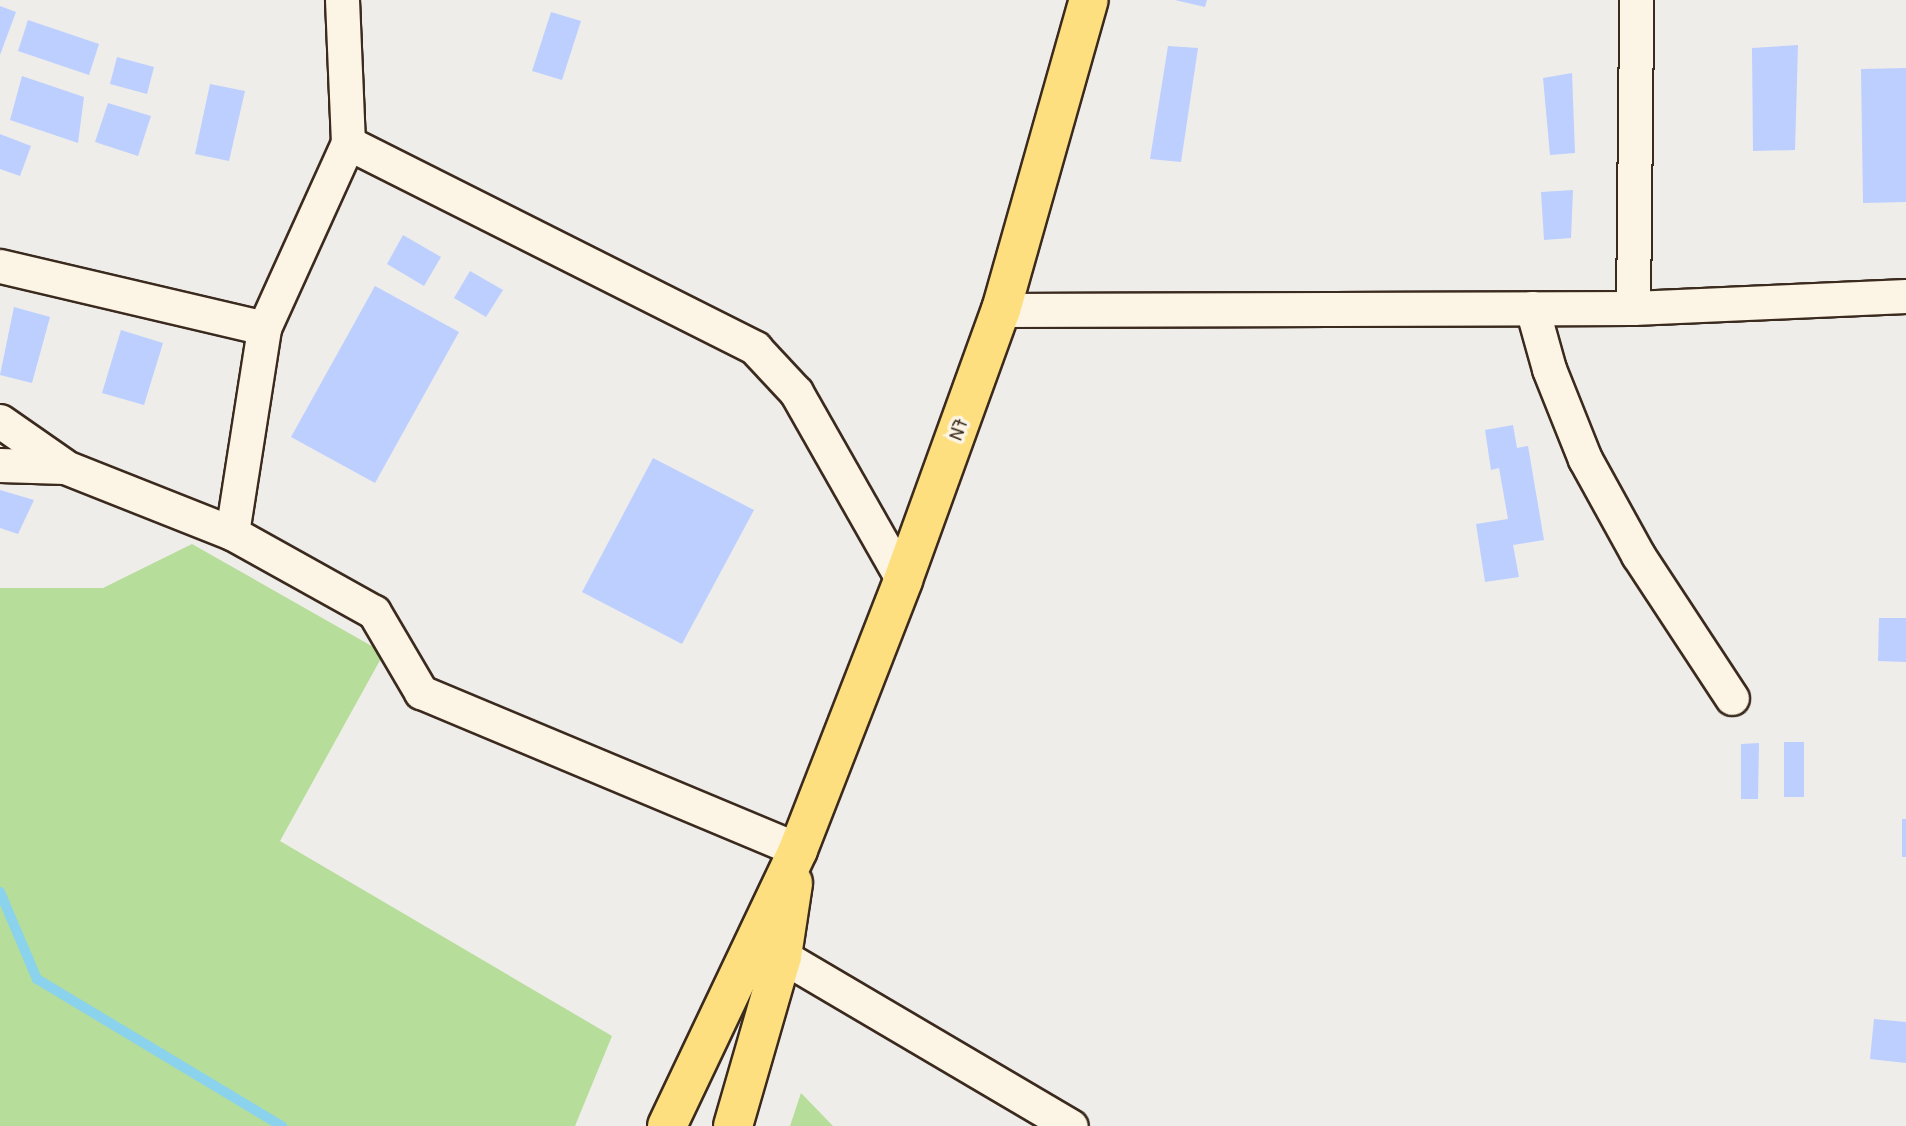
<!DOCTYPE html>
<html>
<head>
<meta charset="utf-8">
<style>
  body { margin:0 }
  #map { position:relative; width:1906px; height:1126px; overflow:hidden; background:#efedea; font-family:"Patrick Hand",sans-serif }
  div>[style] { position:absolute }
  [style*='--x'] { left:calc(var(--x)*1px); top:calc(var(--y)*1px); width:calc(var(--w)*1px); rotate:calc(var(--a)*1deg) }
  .green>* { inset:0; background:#b6dd99 }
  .stream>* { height:10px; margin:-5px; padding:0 5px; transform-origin:5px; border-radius:5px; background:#8bd3ed }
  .building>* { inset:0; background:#bccfff }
  .roads { filter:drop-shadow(2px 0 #3b2a1e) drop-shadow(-2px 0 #3b2a1e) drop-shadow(0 2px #3b2a1e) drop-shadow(0 -2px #3b2a1e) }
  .minor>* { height:33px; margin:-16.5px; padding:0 16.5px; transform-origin:16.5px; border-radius:16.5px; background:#fcf5e5 }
  .primary>* { height:38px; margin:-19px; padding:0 19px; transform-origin:19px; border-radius:19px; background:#fedf80 }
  span { translate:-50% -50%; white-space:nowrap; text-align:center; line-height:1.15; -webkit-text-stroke:7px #fcf5e5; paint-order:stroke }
  .street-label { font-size:21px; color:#3b2a1e }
</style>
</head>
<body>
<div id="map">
  <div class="green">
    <div style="clip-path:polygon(192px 544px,384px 653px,280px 841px,612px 1036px,575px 1126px,0 1126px,0 588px,103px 588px)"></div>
    <div style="clip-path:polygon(801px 1093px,833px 1126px,790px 1126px)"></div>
  </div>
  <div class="stream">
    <div style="--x:0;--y:892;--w:95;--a:67"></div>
    <div style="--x:37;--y:979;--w:286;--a:31"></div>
  </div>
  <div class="building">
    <div style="clip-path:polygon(1175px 0,1207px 0,1205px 7px)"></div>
    <div style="clip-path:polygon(0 6px,16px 12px,0 55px)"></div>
    <div style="clip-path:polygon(551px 12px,581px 21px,562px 80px,532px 71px)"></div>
    <div style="clip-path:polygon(28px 20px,99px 44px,89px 75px,18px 51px)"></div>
    <div style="clip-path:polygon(1798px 45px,1795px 150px,1753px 151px,1752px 48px)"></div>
    <div style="clip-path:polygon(1168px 46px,1198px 48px,1181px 162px,1150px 159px)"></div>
    <div style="clip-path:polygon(117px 57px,154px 67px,147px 94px,110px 84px)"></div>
    <div style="clip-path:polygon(1906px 68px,1906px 202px,1863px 203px,1861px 69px)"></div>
    <div style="clip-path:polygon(1572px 73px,1575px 153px,1550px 155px,1543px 78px)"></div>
    <div style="clip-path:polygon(22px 76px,84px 97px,78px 143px,10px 120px)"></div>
    <div style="clip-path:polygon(210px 84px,245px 91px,229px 161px,195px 154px)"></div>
    <div style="clip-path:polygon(108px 103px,151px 116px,138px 156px,95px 142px)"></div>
    <div style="clip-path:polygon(0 134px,31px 146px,20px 176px,0 169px)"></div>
    <div style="clip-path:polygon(1573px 190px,1571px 238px,1544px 240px,1541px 192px)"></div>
    <div style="clip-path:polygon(403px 235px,441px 257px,424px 286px,387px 264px)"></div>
    <div style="clip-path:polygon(470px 271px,503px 290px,486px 317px,454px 298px)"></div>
    <div style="clip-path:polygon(375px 286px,459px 332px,375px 483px,291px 437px)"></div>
    <div style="clip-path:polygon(14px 307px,50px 317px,32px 383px,0 375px)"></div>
    <div style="clip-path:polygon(121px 330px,163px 343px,144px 405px,102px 393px)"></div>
    <div style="clip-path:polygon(1513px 425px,1517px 448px,1528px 446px,1544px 540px,1513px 545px,1519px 577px,1485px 582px,1476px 524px,1508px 519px,1499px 468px,1491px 470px,1485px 430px)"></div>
    <div style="clip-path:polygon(653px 458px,754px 510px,682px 644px,582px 592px)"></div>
    <div style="clip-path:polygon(0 490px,34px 500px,18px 534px,0 528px)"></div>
    <div style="clip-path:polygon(1879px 618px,1906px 618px,1906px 662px,1878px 661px)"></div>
    <div style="clip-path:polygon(1784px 742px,1804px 742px,1804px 797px,1784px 797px)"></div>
    <div style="clip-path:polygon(1759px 743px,1758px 799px,1741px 799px,1741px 744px)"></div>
    <div style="clip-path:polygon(1902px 819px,1906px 819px,1906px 857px,1902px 857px)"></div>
    <div style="clip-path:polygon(1874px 1019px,1906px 1022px,1906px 1063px,1870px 1059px)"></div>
  </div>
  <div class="roads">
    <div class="minor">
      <div style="--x:348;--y:143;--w:456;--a:26.7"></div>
      <div style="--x:755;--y:348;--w:60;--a:47"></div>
      <div style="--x:796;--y:392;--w:216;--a:60.4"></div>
      <div style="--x:0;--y:266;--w:271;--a:13.2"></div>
      <div style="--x:1532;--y:308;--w:63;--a:74.4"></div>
      <div style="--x:1549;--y:369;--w:97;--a:68.2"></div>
      <div style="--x:1585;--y:459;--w:110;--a:61.1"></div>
      <div style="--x:1638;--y:555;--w:171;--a:56.7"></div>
      <div style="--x:1633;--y:308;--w:308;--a:-89.4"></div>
      <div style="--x:1001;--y:310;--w:632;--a:-0.18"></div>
      <div style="--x:1633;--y:308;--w:273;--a:-2.5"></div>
      <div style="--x:0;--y:421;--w:77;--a:34.9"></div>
      <div style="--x:0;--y:465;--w:65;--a:1.8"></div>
      <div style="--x:65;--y:467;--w:180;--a:21.6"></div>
      <div style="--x:232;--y:533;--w:162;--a:29.1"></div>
      <div style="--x:374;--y:612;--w:93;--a:59.6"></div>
      <div style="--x:421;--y:692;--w:409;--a:22.7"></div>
      <div style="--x:232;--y:533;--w:207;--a:-81.1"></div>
      <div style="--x:264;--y:328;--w:203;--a:-65.6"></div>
      <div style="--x:348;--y:143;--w:143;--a:-92.4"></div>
      <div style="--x:782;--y:956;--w:335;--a:30.5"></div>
    </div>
    <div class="primary">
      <div style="--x:667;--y:1126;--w:306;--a:-64.6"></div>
      <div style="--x:798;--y:850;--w:290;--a:-68.7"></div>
      <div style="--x:903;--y:580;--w:287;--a:-70.1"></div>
      <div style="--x:1001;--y:310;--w:322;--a:-74.2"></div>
      <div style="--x:733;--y:1126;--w:177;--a:-73.9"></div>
      <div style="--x:782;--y:956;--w:74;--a:-81.4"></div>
    </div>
  </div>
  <div class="street-label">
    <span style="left:958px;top:429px;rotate:-70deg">N7</span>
  </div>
</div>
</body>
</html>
